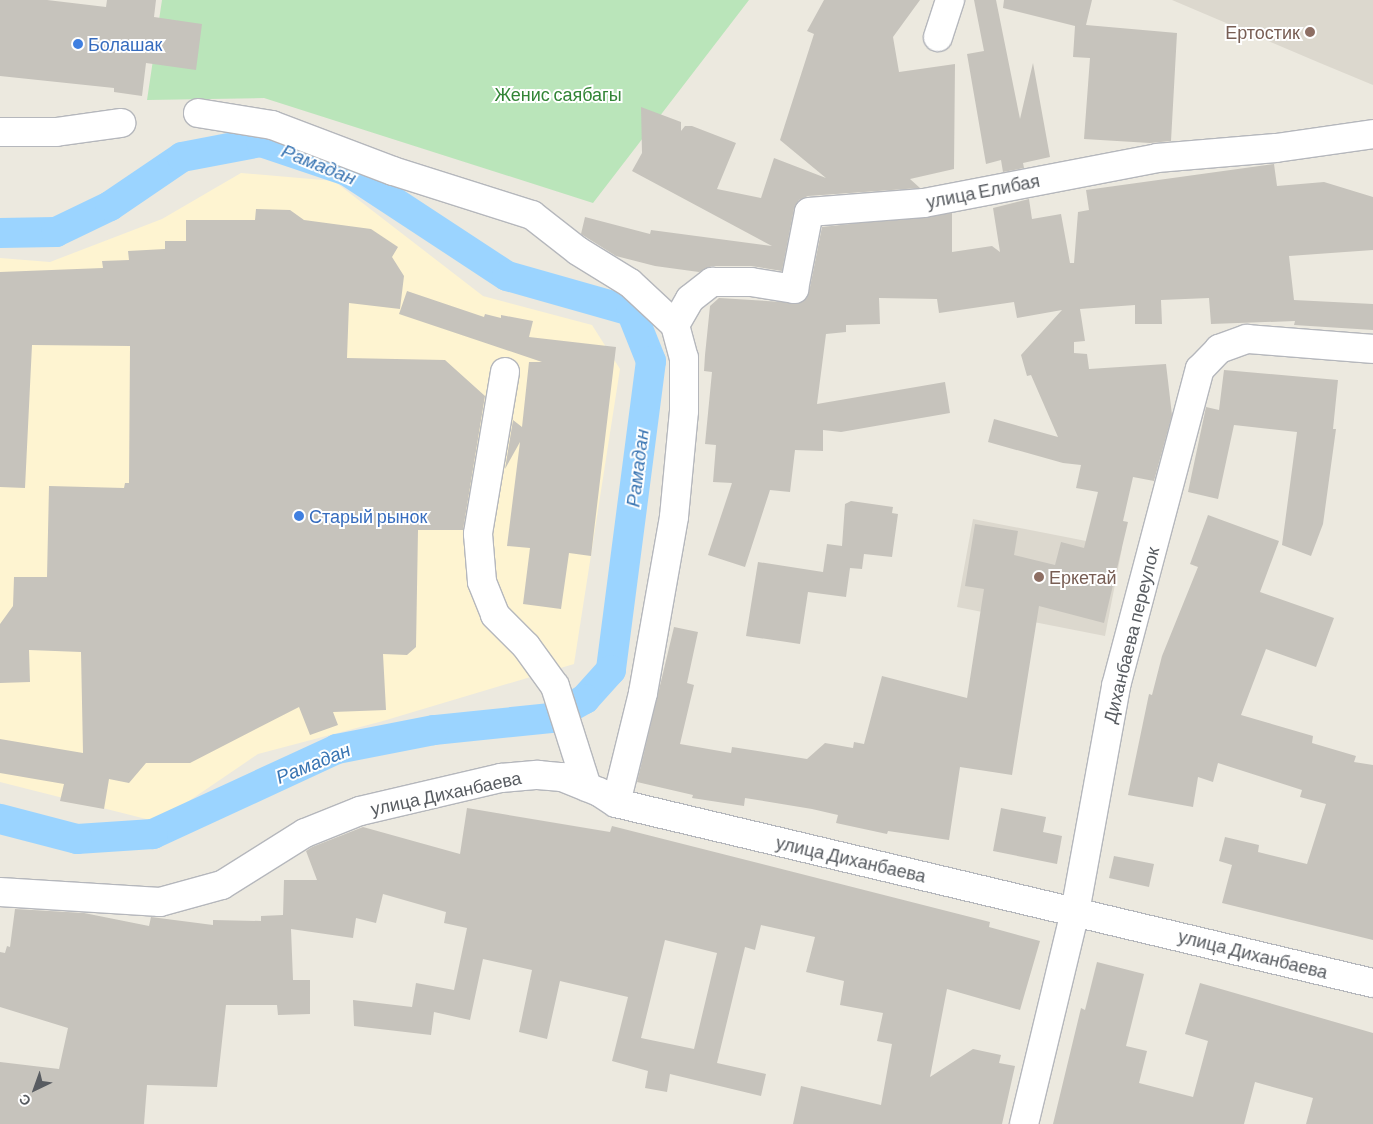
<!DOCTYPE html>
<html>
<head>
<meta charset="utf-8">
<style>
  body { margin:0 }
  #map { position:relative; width:1373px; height:1124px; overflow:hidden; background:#ece9df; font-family:Barlow,sans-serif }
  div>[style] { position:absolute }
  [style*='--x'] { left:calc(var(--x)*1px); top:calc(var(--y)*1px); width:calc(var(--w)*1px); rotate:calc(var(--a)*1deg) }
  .commercial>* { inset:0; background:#fef4d1 }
  .education>* { inset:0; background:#dcd8ce }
  .green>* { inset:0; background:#bae5ba }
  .canal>* { height:30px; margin:-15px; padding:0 15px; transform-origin:15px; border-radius:15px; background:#9bd4ff }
  .building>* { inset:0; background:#c6c3bc }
  .roads { filter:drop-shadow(1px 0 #b5b7bc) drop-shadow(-1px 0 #b5b7bc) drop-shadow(0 1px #b5b7bc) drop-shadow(0 -1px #b5b7bc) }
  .minor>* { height:28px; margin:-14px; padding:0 14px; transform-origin:14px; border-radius:14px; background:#fff }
  .dots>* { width:14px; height:14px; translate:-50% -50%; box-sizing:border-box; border:2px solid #fff; border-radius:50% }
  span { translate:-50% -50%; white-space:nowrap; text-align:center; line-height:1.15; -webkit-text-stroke:4px #fff; paint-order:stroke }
  .education-label { font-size:18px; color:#785e54 }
  .right { translate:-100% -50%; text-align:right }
  .left { translate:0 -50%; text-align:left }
  .shop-label { font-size:18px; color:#366cbe }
  .park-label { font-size:18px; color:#328536 }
  .street-label { font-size:18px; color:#585c61 }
  .water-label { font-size:19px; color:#3874b2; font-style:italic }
  .north { position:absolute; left:10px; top:1064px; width:50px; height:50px; -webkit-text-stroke:4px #fff; paint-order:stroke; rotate:222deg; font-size:14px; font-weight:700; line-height:20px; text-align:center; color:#585c61 }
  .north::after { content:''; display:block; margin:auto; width:18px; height:22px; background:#585c61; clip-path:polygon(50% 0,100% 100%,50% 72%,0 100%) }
</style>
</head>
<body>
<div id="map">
  <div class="commercial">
    <div style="clip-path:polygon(241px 173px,334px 181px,483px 296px,592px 325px,620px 369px,574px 664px,383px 721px,258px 754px,158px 822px,0 782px,0 258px,50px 262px,162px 219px)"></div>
  </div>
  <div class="education">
    <div style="clip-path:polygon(1172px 0,1373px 0,1373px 85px,1320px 63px)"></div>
    <div style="clip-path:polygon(973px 519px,1122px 548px,1105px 636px,957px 607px)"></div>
  </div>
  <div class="green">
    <div style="clip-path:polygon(162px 0,749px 0,593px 203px,264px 98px,147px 100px)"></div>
  </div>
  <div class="canal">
    <div style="--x:0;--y:233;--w:56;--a:-1"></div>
    <div style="--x:56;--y:232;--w:60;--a:-25.7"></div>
    <div style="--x:110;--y:206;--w:87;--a:-34.2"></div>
    <div style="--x:182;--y:157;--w:80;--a:-10.8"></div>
    <div style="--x:261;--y:142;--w:91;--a:18.6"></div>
    <div style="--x:347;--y:171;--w:191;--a:33.3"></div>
    <div style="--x:507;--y:276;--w:129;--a:15.8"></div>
    <div style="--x:631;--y:311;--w:54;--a:68.2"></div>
    <div style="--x:651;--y:361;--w:312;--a:97.4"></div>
    <div style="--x:611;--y:670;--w:39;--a:132"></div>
    <div style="--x:585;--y:699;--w:39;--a:151"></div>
    <div style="--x:551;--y:718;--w:118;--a:174.1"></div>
    <div style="--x:434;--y:730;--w:99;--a:168.9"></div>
    <div style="--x:337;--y:749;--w:203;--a:155.2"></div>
    <div style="--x:153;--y:834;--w:76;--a:176.2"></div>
    <div style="--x:77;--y:839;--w:80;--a:-165.4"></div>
  </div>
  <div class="building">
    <div style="clip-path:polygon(0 0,47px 0,106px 7px,107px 0,156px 0,154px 17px,202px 24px,196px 70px,146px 63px,142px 96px,114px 92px,114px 88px,0 76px)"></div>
    <div style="clip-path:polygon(824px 0,920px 0,893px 37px,899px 72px,955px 64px,954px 169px,910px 179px,920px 188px,808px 196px,799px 200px,794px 209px,782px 271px,751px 266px,712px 266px,699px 272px,655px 266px,616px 256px,581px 234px,585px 217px,650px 234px,651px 230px,772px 246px,632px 171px,642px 153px,641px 107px,681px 122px,681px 131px,685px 126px,692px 126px,736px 143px,717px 189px,761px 198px,774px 158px,826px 178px,780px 140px,814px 34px,807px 31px)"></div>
    <div style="clip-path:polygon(974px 0,996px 0,1020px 119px,1033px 63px,1050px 157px,1023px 163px,1024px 168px,1003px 172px,1001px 160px,986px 164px,967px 54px,984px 51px)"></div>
    <div style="clip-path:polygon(1004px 0,1092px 0,1086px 25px,1177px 33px,1171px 141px,1150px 143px,1084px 139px,1090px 58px,1073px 57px,1075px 26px,1003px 8px)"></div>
    <div style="clip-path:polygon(1274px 164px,1277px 186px,1324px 182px,1373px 197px,1373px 250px,1289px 256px,1294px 300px,1373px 304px,1373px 330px,1294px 325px,1295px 321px,1211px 324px,1209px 298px,1161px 300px,1162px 324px,1135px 324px,1135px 305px,1080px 309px,1085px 341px,1074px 342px,1074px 353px,1087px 354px,1089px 369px,1166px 364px,1172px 415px,1154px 481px,1133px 477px,1123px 521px,1128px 522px,1104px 623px,1039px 606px,1012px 775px,960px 767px,949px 840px,888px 831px,887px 834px,836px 823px,838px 815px,812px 809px,745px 798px,744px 806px,692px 798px,693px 795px,637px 782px,674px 627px,698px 632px,687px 683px,694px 685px,680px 744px,731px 753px,732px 747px,807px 759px,825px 743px,853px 748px,854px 742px,864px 744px,882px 676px,967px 698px,984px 589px,965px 586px,975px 524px,1018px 531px,1014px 555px,1055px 565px,1061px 542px,1084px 548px,1098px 492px,1076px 488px,1081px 465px,1063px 463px,988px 442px,994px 419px,1058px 437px,1031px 375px,1027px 376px,1021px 355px,1062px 310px,1017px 318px,1014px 302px,939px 313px,937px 299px,879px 298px,880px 324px,846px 325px,846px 332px,826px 334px,817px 404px,945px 382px,950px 413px,841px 432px,823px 430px,823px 451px,795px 450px,790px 492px,770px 490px,745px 567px,708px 555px,732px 483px,713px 482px,716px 445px,705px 444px,712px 372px,704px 371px,705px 355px,710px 306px,719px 298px,800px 303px,809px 292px,822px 227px,952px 213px,952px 252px,992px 246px,1000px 252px,993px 208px,1029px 199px,1032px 219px,1061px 214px,1070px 263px,1074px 263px,1078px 212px,1089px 210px,1086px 190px)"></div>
    <div style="clip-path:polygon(256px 209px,290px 210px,304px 220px,371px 229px,398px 247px,392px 257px,404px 276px,400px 309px,349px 303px,347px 358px,445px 360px,485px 396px,463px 530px,418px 530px,416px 647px,407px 655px,383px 654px,386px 710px,333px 712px,338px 725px,310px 735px,299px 707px,190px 763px,146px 763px,129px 783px,109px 779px,104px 809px,60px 801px,64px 784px,0 773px,0 739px,83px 753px,81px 652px,29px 650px,30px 682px,0 683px,0 624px,13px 606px,14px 577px,47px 577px,49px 486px,124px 488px,125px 483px,129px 483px,130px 346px,32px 345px,25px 488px,0 487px,0 272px,103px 268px,102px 261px,129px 260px,128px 251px,165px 249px,165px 241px,186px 241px,186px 220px,255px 220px)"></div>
    <div style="clip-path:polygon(407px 291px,484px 317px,485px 314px,501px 318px,501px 315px,533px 321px,529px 337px,616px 347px,591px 556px,569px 553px,561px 609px,523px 604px,530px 548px,507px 546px,520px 442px,505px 469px,513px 420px,522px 427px,529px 362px,542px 362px,399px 314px)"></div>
    <div style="clip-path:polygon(1224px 370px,1338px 380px,1333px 429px,1336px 429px,1323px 524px,1311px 556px,1282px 545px,1297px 432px,1234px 425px,1218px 499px,1188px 492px,1206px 407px,1219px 410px)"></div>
    <div style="clip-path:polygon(851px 501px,893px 507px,892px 513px,898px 514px,892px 557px,864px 554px,862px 569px,850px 568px,846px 597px,808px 592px,800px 644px,746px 636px,758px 562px,823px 572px,827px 544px,842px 546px,845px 504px)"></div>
    <div style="clip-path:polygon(1208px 515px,1279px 541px,1260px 592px,1334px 618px,1316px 667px,1266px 649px,1241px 715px,1313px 736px,1312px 743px,1356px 756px,1354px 762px,1373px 765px,1373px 940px,1222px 903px,1232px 865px,1219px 861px,1225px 837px,1259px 845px,1258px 852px,1307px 864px,1326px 804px,1300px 797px,1302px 790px,1218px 763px,1213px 782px,1198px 777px,1193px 807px,1128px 795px,1149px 694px,1152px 695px,1162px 656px,1198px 567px,1190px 564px)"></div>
    <div style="clip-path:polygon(evenodd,467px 808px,610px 832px,612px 826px,990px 922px,989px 927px,1040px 941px,1020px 1010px,947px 989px,930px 1077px,973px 1049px,1001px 1055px,999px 1063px,1015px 1066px,1002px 1124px,793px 1124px,801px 1086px,881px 1105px,892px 1044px,877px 1041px,883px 1013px,840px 1005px,844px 981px,806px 972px,815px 937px,761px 925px,755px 950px,745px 947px,717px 1063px,766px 1074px,761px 1096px,670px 1074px,667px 1092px,645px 1088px,648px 1071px,612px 1061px,628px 997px,560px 981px,547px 1039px,519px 1032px,532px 970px,483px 959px,470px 1020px,434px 1012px,431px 1035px,354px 1026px,353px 1000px,412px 1007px,416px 983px,454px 990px,467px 928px,444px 923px,446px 912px,383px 894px,376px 923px,356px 918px,353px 938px,291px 929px,293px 980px,310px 980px,310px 1014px,278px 1015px,277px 1005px,226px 1005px,217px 1087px,147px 1085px,144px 1124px,0 1124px,0 1062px,59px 1069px,68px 1028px,0 1007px,0 952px,5px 953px,7px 946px,10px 947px,15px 909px,84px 913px,149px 926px,151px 917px,213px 925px,213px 920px,261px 921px,261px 916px,283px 915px,284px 880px,317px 880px,306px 851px,312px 847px,363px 827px,460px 854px,467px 808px,665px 940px,717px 953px,694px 1049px,641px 1038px,665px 940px)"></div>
    <div style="clip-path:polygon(1001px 808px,1046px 817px,1043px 832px,1062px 836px,1057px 864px,993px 851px)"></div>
    <div style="clip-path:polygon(1114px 856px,1154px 864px,1149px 887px,1109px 878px)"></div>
    <div style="clip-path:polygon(1097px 962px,1144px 974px,1126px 1046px,1147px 1051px,1139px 1083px,1193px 1097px,1208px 1041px,1185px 1034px,1200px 983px,1373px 1033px,1373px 1124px,1306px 1124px,1313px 1098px,1255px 1082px,1244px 1124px,1053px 1124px,1081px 1008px,1085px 1010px)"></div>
  </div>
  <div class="roads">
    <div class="minor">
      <div style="--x:938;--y:37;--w:39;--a:-72"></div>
      <div style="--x:198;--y:113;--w:75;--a:9.2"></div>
      <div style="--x:272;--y:125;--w:129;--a:20.8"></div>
      <div style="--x:393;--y:171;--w:146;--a:17.6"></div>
      <div style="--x:532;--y:215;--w:58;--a:38"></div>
      <div style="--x:578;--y:251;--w:61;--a:31.6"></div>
      <div style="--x:630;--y:283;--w:62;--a:43"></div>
      <div style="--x:675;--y:325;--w:34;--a:75"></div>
      <div style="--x:684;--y:358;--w:53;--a:90"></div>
      <div style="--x:684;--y:411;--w:106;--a:95.4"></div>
      <div style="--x:674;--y:517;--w:179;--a:100"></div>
      <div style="--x:643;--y:693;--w:113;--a:103.8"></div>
      <div style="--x:0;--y:132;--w:56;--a:0"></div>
      <div style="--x:56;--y:132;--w:66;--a:-7.9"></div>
      <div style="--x:675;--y:325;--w:30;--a:-60"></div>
      <div style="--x:690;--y:299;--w:28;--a:-38"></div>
      <div style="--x:712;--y:282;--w:39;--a:0"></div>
      <div style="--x:751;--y:282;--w:44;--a:9.2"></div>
      <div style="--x:794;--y:289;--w:78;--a:-79"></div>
      <div style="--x:809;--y:212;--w:115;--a:-4.5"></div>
      <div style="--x:924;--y:203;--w:237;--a:-10.9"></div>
      <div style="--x:1157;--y:158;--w:119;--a:-4.8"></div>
      <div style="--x:1276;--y:148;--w:98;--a:-8.2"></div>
      <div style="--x:505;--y:372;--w:164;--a:99.5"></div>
      <div style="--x:478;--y:534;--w:48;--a:85.2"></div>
      <div style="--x:482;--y:582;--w:35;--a:68"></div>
      <div style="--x:495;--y:615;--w:44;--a:45"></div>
      <div style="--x:526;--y:646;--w:49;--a:54.1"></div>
      <div style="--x:555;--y:686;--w:106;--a:72.4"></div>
      <div style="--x:0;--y:892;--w:160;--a:3.6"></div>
      <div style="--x:160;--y:902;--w:64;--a:-15.3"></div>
      <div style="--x:222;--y:885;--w:98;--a:-32.1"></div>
      <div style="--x:305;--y:833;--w:59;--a:-21.8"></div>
      <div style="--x:360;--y:811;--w:145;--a:-13.2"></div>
      <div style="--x:501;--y:778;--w:37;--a:-5"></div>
      <div style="--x:538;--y:775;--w:24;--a:5"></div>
      <div style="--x:562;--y:777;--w:40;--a:22"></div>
      <div style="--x:599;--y:792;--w:20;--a:33"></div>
      <div style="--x:616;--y:803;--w:778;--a:13.38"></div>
      <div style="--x:1024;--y:1124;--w:218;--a:-76.5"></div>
      <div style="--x:1075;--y:912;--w:230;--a:-79.7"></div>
      <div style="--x:1116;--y:686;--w:328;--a:-75.2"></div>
      <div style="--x:1200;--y:369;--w:28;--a:-46"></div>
      <div style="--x:1219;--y:349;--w:30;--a:-20"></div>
      <div style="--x:1247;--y:339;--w:126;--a:4.5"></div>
    </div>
  </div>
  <div class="dots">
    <div style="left:1310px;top:32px;background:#8d6e63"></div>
    <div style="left:78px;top:44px;background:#3f7fe0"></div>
    <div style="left:299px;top:516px;background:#3f7fe0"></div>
    <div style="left:1039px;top:577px;background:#8d6e63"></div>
  </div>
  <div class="education-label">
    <span class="right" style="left:1300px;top:32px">Ертостик</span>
    <span class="left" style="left:1049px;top:577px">Еркетай</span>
  </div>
  <div class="shop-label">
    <span class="left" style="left:88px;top:44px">Болашак</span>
    <span class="left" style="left:309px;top:516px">Старый рынок</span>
  </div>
  <div class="park-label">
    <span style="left:558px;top:94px">Женис саябагы</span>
  </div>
  <div class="street-label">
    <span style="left:983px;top:191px;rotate:-11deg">улица Елибая</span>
    <span style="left:1131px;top:635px;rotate:-76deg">Диханбаева переулок</span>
    <span style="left:446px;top:793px;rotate:-12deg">улица Диханбаева</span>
    <span style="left:851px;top:859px;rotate:13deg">улица Диханбаева</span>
    <span style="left:1253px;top:954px;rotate:14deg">улица Диханбаева</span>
  </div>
  <div class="water-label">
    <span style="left:319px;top:164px;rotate:22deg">Рамадан</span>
    <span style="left:637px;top:468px;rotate:-83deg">Рамадан</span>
    <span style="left:313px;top:763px;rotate:-22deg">Рамадан</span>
  </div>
  <div class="north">С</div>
</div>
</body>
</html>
